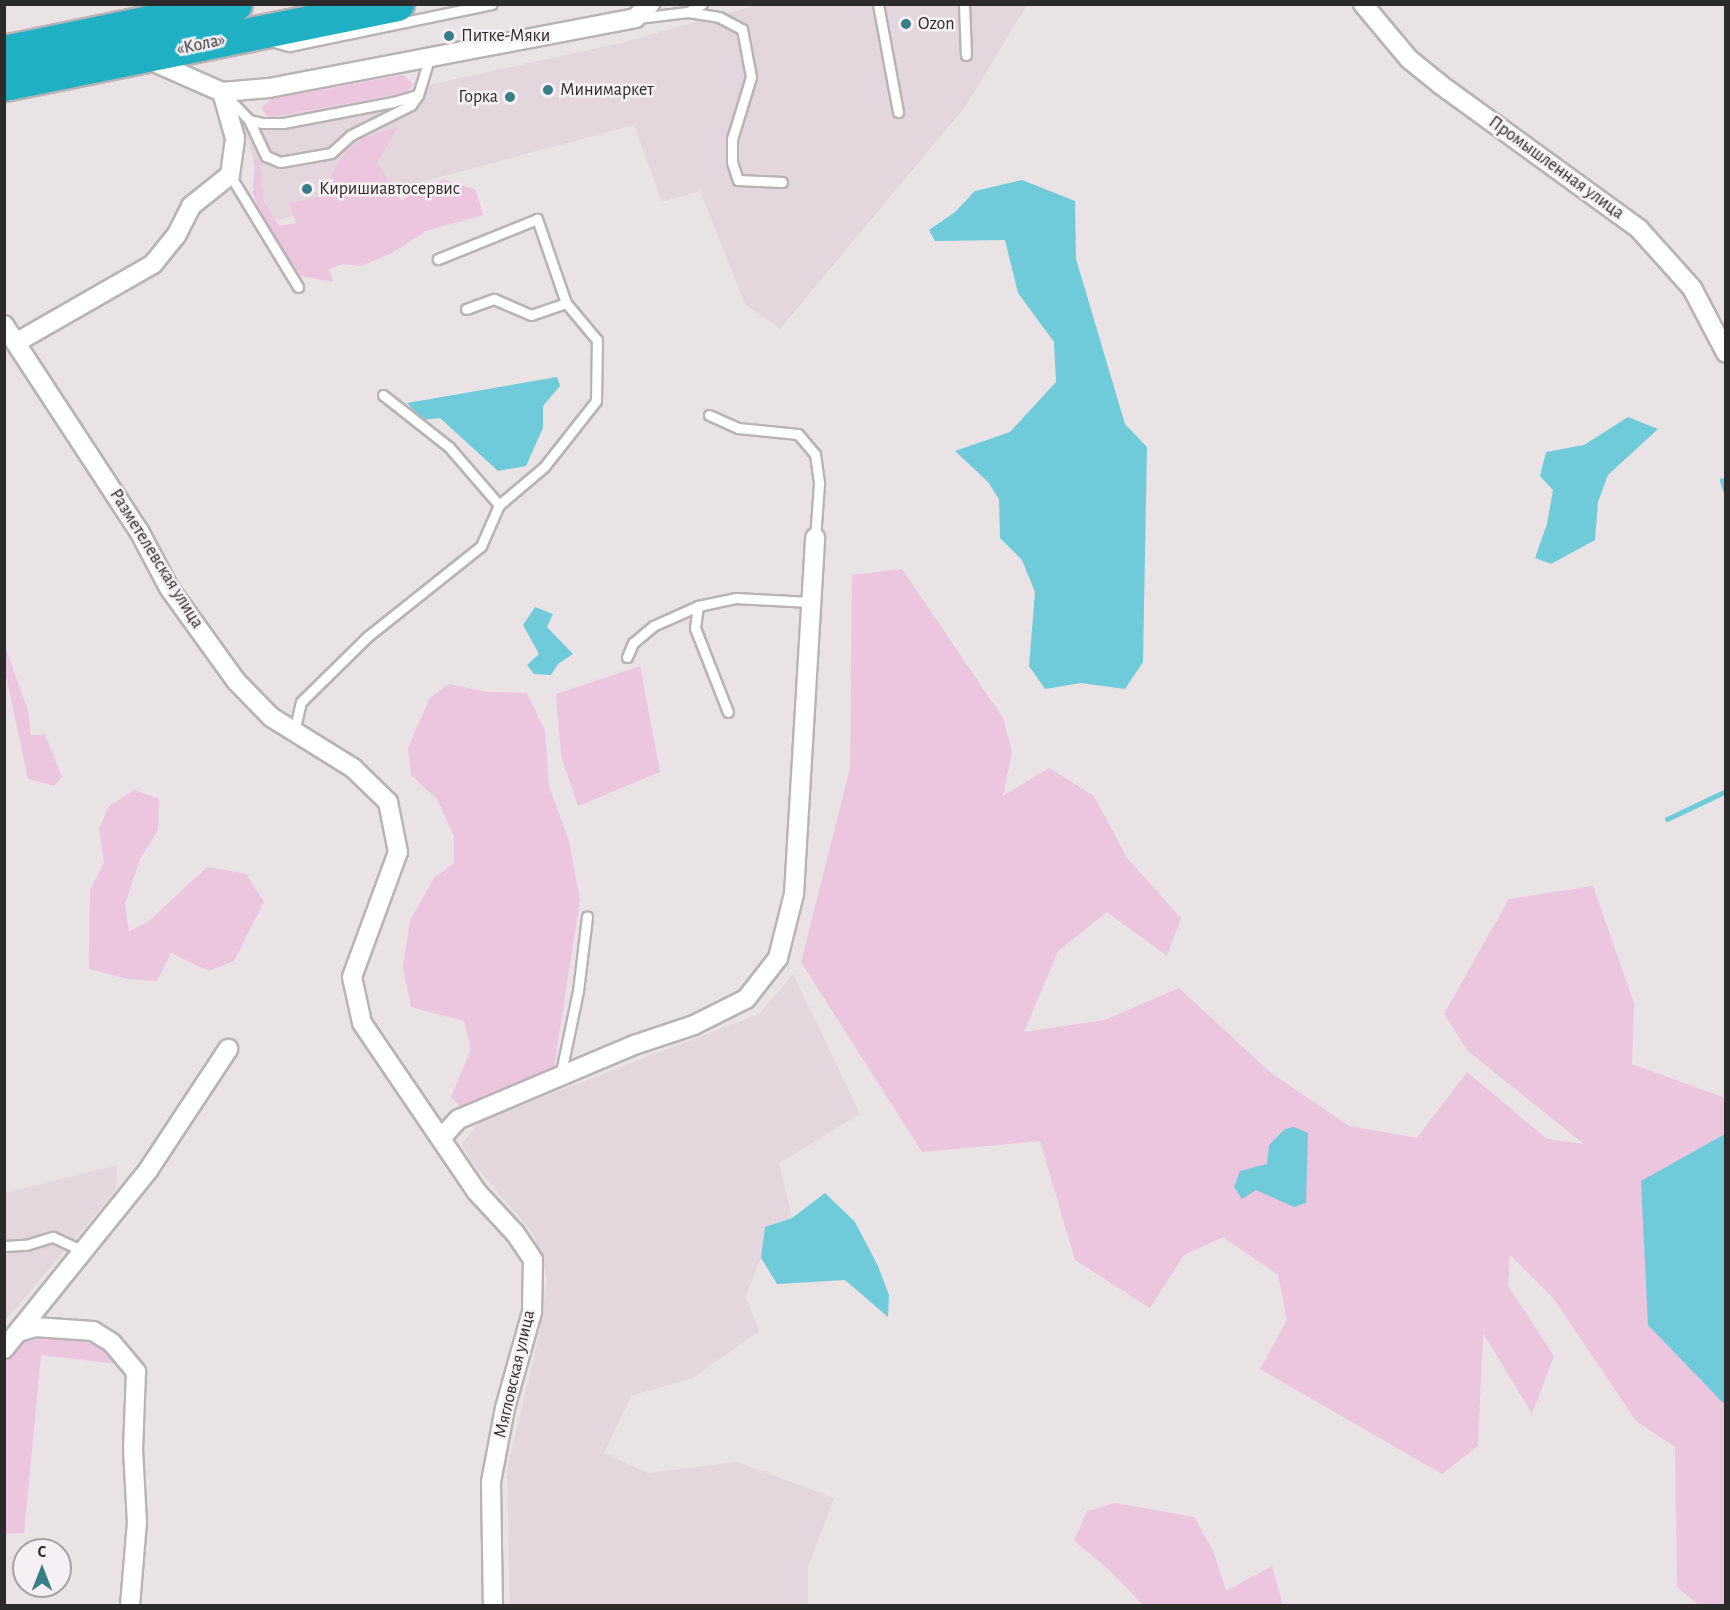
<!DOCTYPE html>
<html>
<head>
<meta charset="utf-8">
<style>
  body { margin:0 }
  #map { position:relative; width:1730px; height:1610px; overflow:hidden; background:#e9e3e6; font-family:"Alegreya Sans",sans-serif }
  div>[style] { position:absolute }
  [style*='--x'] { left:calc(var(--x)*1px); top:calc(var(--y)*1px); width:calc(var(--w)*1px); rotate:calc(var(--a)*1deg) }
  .built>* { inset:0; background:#e3d6dd }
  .green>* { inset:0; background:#ecc5de }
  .water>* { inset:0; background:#6fcbda }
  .stream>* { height:5px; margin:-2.5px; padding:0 2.5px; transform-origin:2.5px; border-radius:2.5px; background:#6fcbda }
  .roads { filter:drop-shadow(2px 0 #b9b3b6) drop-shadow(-2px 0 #b9b3b6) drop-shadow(0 2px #b9b3b6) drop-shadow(0 -2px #b9b3b6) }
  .lane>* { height:9px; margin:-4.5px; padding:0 4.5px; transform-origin:4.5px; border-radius:4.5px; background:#fff }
  .street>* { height:18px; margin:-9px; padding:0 9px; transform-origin:9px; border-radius:9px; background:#fff }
  .highway>* { height:33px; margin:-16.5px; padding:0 16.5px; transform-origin:16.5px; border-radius:16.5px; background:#1fb0c4 }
  .dots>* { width:16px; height:16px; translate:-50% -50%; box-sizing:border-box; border:3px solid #f6f0f4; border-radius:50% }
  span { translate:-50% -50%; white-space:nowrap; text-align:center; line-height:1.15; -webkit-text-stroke:5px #f6f0f4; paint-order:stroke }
  .poi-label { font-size:18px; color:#2c2a2b }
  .left { translate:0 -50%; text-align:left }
  .right { translate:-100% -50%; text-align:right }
  .street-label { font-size:18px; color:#2c2a2b }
  .frame { position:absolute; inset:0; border:6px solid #2c2a2b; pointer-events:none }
  .north { position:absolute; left:12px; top:1538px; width:60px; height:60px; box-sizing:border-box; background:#f6f0f4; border:2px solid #a5a1a4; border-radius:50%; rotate:0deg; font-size:16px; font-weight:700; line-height:24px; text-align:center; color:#2c2a2b }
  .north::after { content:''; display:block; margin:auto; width:21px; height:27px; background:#377e89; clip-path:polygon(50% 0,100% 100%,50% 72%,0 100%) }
</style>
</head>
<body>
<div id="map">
  <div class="built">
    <div style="clip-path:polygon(757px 5px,1027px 5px,965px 107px,780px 329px,745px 304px,700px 191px,662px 202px,634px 125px,271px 222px,243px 125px,617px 44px)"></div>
    <div style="clip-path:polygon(793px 974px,860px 1114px,779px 1163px,792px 1218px,765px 1227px,761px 1258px,745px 1297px,760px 1331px,692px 1378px,631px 1396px,604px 1453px,648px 1473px,737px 1462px,834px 1498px,808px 1567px,808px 1605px,510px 1605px,507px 1470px,539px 1337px,547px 1278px,533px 1233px,471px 1161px,462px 1144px,480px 1121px,759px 1014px)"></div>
    <div style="clip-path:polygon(117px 1165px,116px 1190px,5px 1321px,5px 1193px)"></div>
  </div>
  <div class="green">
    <div style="clip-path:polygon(403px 75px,414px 84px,406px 92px,269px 118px,261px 108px,271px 99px)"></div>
    <div style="clip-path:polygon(398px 127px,377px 163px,401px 200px,444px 179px,476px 190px,483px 215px,426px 231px,392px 253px,361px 266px,343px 264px,329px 269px,333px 282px,301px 276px,262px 221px,253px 192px,255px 156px,259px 160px,264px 202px,279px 226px,296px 223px,289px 203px,334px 194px,331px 174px,345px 153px,361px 139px)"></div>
    <div style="clip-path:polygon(902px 569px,1003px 718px,1012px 752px,1003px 796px,1049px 768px,1094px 796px,1127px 858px,1181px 918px,1167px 956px,1107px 912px,1058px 951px,1024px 1032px,1105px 1020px,1179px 988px,1271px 1073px,1349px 1126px,1417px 1138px,1467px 1072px,1547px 1139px,1584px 1144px,1468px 1051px,1444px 1014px,1509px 899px,1593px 886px,1634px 1003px,1632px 1064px,1725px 1098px,1725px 1605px,1699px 1605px,1677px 1587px,1675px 1447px,1636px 1421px,1554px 1299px,1510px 1255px,1508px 1286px,1554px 1356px,1532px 1414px,1483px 1333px,1478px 1446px,1442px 1474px,1260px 1369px,1287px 1320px,1278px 1275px,1223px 1237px,1184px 1255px,1150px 1308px,1075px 1260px,1040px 1141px,922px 1152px,801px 962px,850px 768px,852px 575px)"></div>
    <div style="clip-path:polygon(5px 646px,28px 711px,31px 735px,45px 735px,62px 777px,54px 786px,28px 779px,5px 671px)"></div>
    <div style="clip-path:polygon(640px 666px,660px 772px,578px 806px,561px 756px,556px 694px)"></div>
    <div style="clip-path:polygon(449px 684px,487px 692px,527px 693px,545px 731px,549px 786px,569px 841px,580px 900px,554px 1067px,461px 1108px,451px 1097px,471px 1049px,464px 1021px,411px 1007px,403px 966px,410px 921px,434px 878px,454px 863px,454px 836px,437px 799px,411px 775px,408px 747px,430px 698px)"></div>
    <div style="clip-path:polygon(135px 790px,159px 799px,158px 830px,140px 859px,125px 904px,129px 931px,148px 922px,207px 867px,246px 874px,264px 902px,234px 961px,209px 971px,171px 953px,157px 981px,128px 979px,89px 969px,90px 890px,104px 863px,99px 829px,109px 806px)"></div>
    <div style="clip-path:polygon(63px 1335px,100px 1347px,119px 1364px,41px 1355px,24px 1533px,5px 1534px,4px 1361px,23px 1342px)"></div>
    <div style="clip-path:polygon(1115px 1503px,1194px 1517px,1214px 1553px,1226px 1591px,1272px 1566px,1283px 1605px,1143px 1605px,1106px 1567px,1074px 1541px,1087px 1511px)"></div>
  </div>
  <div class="water">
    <div style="clip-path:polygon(1022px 180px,1075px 201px,1076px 259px,1125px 424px,1147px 447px,1143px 662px,1125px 689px,1081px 683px,1045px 689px,1029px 666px,1035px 592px,1022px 560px,1000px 538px,999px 499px,988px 482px,955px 451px,1010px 432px,1056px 382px,1054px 342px,1018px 293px,1005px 240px,935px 241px,929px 230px,955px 212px,975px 191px)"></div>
    <div style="clip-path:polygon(557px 377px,560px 386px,543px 406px,543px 428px,526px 466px,498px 471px,440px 418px,423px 420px,407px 403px)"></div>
    <div style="clip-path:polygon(1628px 417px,1658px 429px,1608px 475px,1598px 502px,1595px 540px,1551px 564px,1535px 558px,1547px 524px,1553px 490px,1540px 476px,1546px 452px,1584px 445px)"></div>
    <div style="clip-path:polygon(535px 607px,553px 614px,547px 627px,573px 654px,558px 664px,551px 675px,534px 674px,527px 665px,539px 654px,523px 625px)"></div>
    <div style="clip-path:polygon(1294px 1127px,1308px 1133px,1306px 1203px,1294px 1207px,1256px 1190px,1242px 1199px,1234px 1187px,1240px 1171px,1267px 1164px,1269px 1145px,1285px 1129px)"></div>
    <div style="clip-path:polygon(1725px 1134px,1725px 1405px,1648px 1325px,1641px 1181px)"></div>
    <div style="clip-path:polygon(825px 1193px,855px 1222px,878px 1266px,889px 1295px,888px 1317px,845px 1280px,777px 1284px,761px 1258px,765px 1227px,792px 1218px)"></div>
  </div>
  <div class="stream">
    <div style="--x:1722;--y:480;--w:14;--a:73"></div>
    <div style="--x:1667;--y:819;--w:65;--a:-25.4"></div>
  </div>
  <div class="roads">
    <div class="lane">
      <div style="--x:878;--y:4;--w:110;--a:79.5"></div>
      <div style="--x:964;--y:4;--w:51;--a:87.8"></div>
      <div style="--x:688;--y:12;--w:16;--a:-30"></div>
      <div style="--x:638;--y:18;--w:50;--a:-6.8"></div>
      <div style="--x:688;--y:12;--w:31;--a:9"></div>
      <div style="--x:719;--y:17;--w:26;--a:28"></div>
      <div style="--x:742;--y:29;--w:49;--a:79.4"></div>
      <div style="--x:751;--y:77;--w:65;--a:107"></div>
      <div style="--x:732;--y:139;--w:23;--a:90"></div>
      <div style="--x:732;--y:162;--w:19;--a:72"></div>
      <div style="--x:738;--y:180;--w:44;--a:2.6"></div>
      <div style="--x:271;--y:41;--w:19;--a:16"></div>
      <div style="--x:289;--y:46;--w:207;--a:-11.7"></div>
      <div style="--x:228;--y:98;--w:30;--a:46"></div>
      <div style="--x:249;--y:120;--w:13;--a:13"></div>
      <div style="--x:262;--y:123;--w:21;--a:0"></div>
      <div style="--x:283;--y:123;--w:112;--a:-10.8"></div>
      <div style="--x:393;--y:102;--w:26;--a:-16"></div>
      <div style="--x:418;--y:95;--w:39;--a:-73"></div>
      <div style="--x:249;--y:120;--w:40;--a:65"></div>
      <div style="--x:266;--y:156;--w:15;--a:23"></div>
      <div style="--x:280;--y:162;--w:52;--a:-10"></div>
      <div style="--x:331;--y:153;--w:27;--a:-42"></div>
      <div style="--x:351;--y:135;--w:67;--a:-26.6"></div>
      <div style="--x:411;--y:105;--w:12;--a:-55"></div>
      <div style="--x:230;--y:175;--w:131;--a:58.7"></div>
      <div style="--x:466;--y:309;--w:30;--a:-20"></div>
      <div style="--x:494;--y:299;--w:40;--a:23.4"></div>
      <div style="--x:531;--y:315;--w:37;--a:-19"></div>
      <div style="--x:383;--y:395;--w:84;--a:38.2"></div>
      <div style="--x:449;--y:447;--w:77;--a:49.2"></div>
      <div style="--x:709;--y:415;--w:32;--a:24"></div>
      <div style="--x:738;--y:428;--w:60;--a:5.7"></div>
      <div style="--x:798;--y:434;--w:26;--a:50"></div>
      <div style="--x:815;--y:454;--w:30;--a:82"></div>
      <div style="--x:819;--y:484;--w:54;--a:94.2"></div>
      <div style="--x:698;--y:606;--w:22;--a:98"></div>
      <div style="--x:695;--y:628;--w:90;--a:68.6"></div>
      <div style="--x:627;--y:657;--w:15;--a:-67"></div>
      <div style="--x:633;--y:643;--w:26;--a:-40"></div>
      <div style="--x:653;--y:626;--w:49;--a:-24"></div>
      <div style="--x:698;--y:606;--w:38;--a:-12"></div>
      <div style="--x:735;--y:598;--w:75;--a:3.1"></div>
      <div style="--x:294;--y:732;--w:31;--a:-77"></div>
      <div style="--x:301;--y:702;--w:93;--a:-44.6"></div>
      <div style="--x:367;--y:637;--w:146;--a:-38.6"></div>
      <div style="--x:481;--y:546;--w:45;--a:-66.3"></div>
      <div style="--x:499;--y:505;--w:59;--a:-40.2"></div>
      <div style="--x:544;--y:467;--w:84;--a:-51.8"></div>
      <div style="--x:596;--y:401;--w:61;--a:-89.1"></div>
      <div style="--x:597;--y:340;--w:48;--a:-130"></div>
      <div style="--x:566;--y:303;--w:89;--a:-109"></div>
      <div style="--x:537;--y:219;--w:107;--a:158"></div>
      <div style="--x:560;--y:1077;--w:88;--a:-78.2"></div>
      <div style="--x:578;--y:991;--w:75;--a:-83.1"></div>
      <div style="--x:4;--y:1246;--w:22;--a:-3"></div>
      <div style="--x:26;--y:1245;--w:28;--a:-17"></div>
      <div style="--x:53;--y:1237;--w:33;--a:25"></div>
    </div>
    <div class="street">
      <div style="--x:1363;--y:4;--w:72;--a:50.1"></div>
      <div style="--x:1409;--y:59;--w:41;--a:39.1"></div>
      <div style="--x:1441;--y:85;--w:245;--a:36"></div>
      <div style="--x:1639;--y:229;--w:79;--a:48.1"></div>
      <div style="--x:1692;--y:288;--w:73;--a:62.4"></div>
      <div style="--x:145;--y:58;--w:84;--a:23.8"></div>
      <div style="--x:222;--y:92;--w:47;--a:-4.9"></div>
      <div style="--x:269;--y:88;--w:373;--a:-10.8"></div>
      <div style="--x:635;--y:18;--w:21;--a:-43"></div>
      <div style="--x:4;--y:325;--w:246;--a:56.8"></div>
      <div style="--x:139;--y:531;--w:64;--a:62.2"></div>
      <div style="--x:169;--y:588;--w:115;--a:54.2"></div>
      <div style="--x:236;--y:681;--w:50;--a:45.8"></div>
      <div style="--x:271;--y:717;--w:97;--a:31.9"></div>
      <div style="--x:353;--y:768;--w:49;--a:44.2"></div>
      <div style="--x:388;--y:802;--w:51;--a:78.7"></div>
      <div style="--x:398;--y:852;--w:133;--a:110.2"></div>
      <div style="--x:352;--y:977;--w:47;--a:77.7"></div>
      <div style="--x:362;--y:1023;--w:203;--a:55.8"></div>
      <div style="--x:476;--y:1191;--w:57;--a:47.1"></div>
      <div style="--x:515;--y:1233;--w:32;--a:56"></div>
      <div style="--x:533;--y:1260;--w:52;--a:91.1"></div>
      <div style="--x:532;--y:1312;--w:100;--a:105.7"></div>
      <div style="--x:505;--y:1408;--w:75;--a:100.7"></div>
      <div style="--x:491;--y:1482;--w:124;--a:89.1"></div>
      <div style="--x:17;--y:342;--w:157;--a:-29.8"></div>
      <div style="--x:153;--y:264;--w:36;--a:-51"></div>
      <div style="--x:176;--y:236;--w:34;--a:-63"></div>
      <div style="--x:191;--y:206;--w:50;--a:-38.5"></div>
      <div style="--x:230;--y:175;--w:37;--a:-82"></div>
      <div style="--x:235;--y:138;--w:48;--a:-105.8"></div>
      <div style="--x:441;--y:1138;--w:26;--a:-47"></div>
      <div style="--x:459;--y:1119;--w:190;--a:-22.9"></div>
      <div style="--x:634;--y:1045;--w:63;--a:-18.4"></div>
      <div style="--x:694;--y:1025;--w:58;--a:-26.6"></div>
      <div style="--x:746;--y:999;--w:52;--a:-52"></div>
      <div style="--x:778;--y:958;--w:66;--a:-76"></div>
      <div style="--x:794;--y:894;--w:357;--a:-86.6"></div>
      <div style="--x:18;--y:1332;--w:18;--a:-16"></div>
      <div style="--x:35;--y:1327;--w:58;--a:3.9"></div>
      <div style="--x:93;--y:1331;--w:22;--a:32"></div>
      <div style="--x:112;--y:1343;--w:38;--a:50"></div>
      <div style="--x:136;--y:1372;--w:77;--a:92.2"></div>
      <div style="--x:133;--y:1449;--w:73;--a:86.9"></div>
      <div style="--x:137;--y:1522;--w:84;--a:94.8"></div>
      <div style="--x:4;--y:1349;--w:231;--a:-51.1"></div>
      <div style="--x:149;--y:1169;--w:144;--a:-56.6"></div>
    </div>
    <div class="highway">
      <div style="--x:4;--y:52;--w:236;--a:-11.7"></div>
      <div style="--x:4;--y:84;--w:401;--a:-11.5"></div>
    </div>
  </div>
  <div class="dots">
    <div style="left:906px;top:24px;background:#377e89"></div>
    <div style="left:449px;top:36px;background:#377e89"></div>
    <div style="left:548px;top:90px;background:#377e89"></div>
    <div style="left:510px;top:97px;background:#377e89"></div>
    <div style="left:307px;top:189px;background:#377e89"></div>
  </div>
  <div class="poi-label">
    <span class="left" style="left:918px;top:24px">Ozon</span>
    <span class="left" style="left:461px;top:36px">Питке-Мяки</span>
    <span class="left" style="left:560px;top:90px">Минимаркет</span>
    <span class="right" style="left:498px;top:97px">Горка</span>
    <span class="left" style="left:319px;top:189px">Киришиавтосервис</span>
  </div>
  <div class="street-label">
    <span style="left:201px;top:45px;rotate:-12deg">«Кола»</span>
    <span style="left:1556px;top:168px;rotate:36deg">Промышленная улица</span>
    <span style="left:156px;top:559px;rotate:58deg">Разметелевская улица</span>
    <span style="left:515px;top:1374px;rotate:-77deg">Мягловская улица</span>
  </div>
  <div class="frame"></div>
  <div class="north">С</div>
</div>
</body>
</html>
